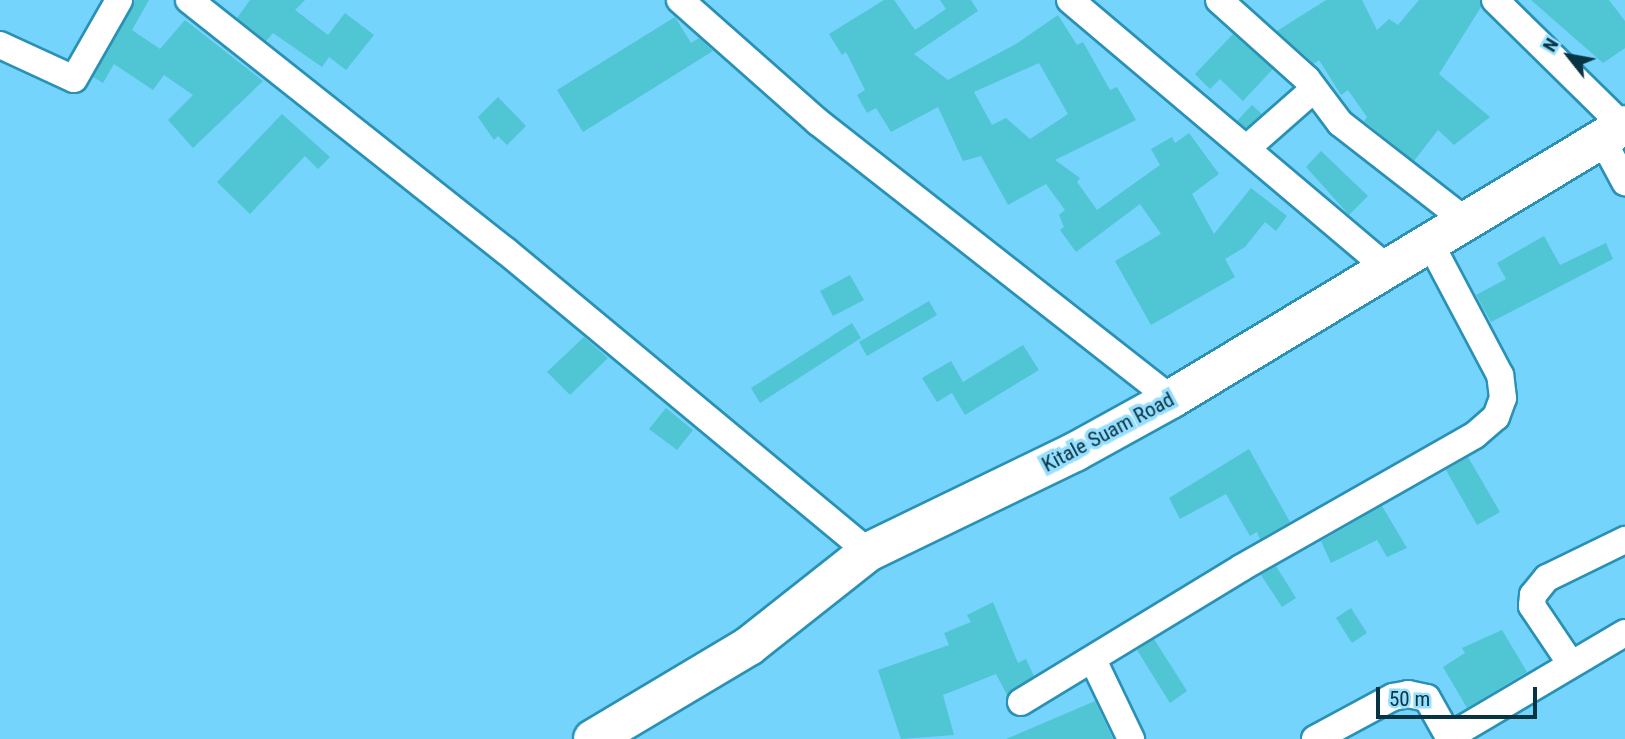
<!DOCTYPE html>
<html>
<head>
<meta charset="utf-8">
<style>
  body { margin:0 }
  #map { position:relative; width:1625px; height:739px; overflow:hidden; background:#75d4fb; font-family:"Roboto Condensed",sans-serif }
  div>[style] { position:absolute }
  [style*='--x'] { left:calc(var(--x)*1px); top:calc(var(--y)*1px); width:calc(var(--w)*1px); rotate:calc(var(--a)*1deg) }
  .building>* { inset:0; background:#50c5d4 }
  .roads { filter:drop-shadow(2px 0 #2a91b5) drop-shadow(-2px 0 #2a91b5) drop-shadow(0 2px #2a91b5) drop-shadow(0 -2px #2a91b5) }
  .minor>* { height:26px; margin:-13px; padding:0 13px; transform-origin:13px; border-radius:13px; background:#fff }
  .highway>* { height:38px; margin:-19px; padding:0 19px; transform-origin:19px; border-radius:19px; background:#fff }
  span { translate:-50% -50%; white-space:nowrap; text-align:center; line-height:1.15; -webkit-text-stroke:7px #96dffe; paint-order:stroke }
  .street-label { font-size:21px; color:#073342 }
  .north { position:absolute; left:1534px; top:21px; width:70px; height:70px; -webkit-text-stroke:5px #96dffe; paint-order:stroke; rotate:301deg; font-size:19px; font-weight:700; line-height:28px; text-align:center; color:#073342 }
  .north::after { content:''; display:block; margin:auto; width:24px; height:32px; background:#073342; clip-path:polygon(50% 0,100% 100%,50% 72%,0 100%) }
  .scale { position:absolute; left:1376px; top:687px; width:161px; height:32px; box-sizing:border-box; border:4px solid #073342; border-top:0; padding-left:9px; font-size:21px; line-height:24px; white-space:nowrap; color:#073342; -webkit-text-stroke:5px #96dffe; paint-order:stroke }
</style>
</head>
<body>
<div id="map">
  <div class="building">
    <div style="clip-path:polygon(135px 0,149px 0,132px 30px,160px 49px,185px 20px,263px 81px,193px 148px,168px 120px,193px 95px,164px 75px,153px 90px,114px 64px,103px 83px,93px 77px)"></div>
    <div style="clip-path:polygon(250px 0,305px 0,295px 10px,328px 35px,345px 13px,374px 35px,346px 70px,329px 57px,322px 67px,273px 33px,266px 41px,237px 18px)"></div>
    <div style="clip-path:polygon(evenodd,884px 0,894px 0,915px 30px,946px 9px,940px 0,971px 0,978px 11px,914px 54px,948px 80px,1016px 44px,1058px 15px,1077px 45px,1083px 42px,1110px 90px,1117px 87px,1136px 120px,1055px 160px,1080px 178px,1077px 182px,1097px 210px,1160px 165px,1151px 149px,1172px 137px,1175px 143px,1189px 133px,1219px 174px,1192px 194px,1214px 234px,1251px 188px,1287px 216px,1276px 231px,1265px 222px,1245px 247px,1225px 259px,1235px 277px,1151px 325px,1115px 261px,1161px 234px,1140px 204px,1076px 252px,1060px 230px,1064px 227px,1059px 215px,1065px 210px,1046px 184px,1008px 205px,981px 156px,963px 161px,938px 107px,891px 132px,876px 108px,867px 113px,857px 95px,865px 90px,846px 52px,842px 55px,829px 34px,884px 0,1039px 63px,1068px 114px,1030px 139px,1006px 118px,992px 125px,974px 92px,1039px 63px)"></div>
    <div style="clip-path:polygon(1326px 0,1362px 0,1377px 30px,1389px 19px,1398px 25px,1419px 0,1480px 0,1481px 7px,1439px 74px,1490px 117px,1454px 145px,1438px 130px,1414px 161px,1364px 121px,1367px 117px,1348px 90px,1341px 95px,1319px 60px,1314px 64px,1277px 31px)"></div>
    <div style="clip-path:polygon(1531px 0,1609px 0,1625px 21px,1625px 48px,1603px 63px)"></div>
    <div style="clip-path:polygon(675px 17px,691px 43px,699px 38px,713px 51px,583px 132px,557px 90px)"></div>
    <div style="clip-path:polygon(1233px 34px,1273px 69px,1243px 101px,1220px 79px,1210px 89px,1195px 74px)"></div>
    <div style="clip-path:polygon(498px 97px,526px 126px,507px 145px,498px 136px,494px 140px,478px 117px)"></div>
    <div style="clip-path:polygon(1252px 105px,1262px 114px,1246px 128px,1237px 121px)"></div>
    <div style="clip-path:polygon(282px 114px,330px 157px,318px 169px,305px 156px,250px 214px,217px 182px)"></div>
    <div style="clip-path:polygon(1321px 151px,1368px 196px,1349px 215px,1306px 167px)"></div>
    <div style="clip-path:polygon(1544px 236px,1560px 265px,1606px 243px,1613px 259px,1491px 322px,1476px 295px,1506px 279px,1497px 263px)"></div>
    <div style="clip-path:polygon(850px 275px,864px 300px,833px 316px,820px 291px)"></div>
    <div style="clip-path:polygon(929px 301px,937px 315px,867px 356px,859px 342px)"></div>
    <div style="clip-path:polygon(852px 323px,861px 338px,760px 403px,751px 388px)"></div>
    <div style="clip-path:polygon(584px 337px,608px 358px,570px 395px,547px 372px)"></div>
    <div style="clip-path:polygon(1023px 345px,1039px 370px,965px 415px,952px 393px,937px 402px,922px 378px,951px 361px,963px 382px)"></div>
    <div style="clip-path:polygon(666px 408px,693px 430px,677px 450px,649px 429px)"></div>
    <div style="clip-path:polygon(1249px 449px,1290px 522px,1260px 539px,1257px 532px,1250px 536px,1226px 494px,1180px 519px,1169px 498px)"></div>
    <div style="clip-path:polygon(1468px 457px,1500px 512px,1477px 525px,1446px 470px)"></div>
    <div style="clip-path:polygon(1382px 506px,1407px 548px,1387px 557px,1377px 540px,1331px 563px,1321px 541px)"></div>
    <div style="clip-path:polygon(1276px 566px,1296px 598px,1282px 607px,1261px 575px)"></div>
    <div style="clip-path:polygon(993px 602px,1018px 663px,1026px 659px,1034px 676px,1007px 695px,996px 674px,943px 695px,954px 735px,901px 739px,878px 670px,949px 645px,944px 633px,971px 622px,967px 615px)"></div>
    <div style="clip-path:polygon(1351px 608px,1367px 633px,1352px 643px,1336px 618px)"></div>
    <div style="clip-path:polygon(1502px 630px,1527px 672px,1467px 708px,1443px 667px,1465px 653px,1462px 648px)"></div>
    <div style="clip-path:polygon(1154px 639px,1187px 691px,1170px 703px,1137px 650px)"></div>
    <div style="clip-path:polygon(1095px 701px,1113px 739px,1006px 739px)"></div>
  </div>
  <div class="roads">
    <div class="minor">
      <div style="--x:189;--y:0;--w:404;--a:38.4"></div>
      <div style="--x:506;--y:251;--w:471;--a:39.7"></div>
      <div style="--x:680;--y:0;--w:184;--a:41.5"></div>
      <div style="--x:818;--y:122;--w:449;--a:38.1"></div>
      <div style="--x:1070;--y:0;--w:414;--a:40.2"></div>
      <div style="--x:1219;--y:0;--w:118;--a:41.9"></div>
      <div style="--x:1307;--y:79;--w:55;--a:53.1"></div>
      <div style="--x:1340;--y:123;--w:160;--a:37.9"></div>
      <div style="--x:1495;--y:0;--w:180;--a:44.5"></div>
      <div style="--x:0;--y:45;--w:81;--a:24.7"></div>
      <div style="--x:74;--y:79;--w:91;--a:-60.3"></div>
      <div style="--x:1603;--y:141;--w:47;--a:61.8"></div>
      <div style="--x:1247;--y:148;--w:89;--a:-41.4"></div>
      <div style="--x:1093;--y:660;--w:88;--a:64.3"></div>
      <div style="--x:1571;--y:664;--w:70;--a:-123.9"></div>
      <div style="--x:1532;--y:606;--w:11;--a:-85"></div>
      <div style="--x:1533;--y:595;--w:22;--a:-51"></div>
      <div style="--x:1547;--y:578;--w:87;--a:-26"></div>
      <div style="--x:1021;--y:702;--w:258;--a:-31.3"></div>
      <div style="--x:1241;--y:568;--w:269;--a:-29.6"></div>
      <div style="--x:1475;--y:435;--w:28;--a:-41"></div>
      <div style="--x:1496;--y:417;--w:20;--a:-70"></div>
      <div style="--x:1503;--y:398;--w:23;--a:-97"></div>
      <div style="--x:1500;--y:375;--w:149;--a:-117.9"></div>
      <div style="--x:1449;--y:737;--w:204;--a:-30.6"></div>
      <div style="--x:1315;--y:739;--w:89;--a:-28.3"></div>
      <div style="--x:1393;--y:697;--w:15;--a:-11"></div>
      <div style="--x:1408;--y:694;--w:19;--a:12"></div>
      <div style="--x:1427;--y:698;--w:47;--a:60.7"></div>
    </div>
    <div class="highway">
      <div style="--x:593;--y:739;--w:182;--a:-30.8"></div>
      <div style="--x:749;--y:646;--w:152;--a:-38.3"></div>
      <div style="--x:868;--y:552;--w:230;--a:-25.8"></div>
      <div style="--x:1075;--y:452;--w:110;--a:-28.9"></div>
      <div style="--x:1171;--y:399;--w:530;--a:-31.11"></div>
    </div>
  </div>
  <div class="street-label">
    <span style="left:1108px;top:432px;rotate:-28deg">Kitale Suam Road</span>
  </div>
  <div class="north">N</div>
  <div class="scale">50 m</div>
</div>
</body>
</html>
